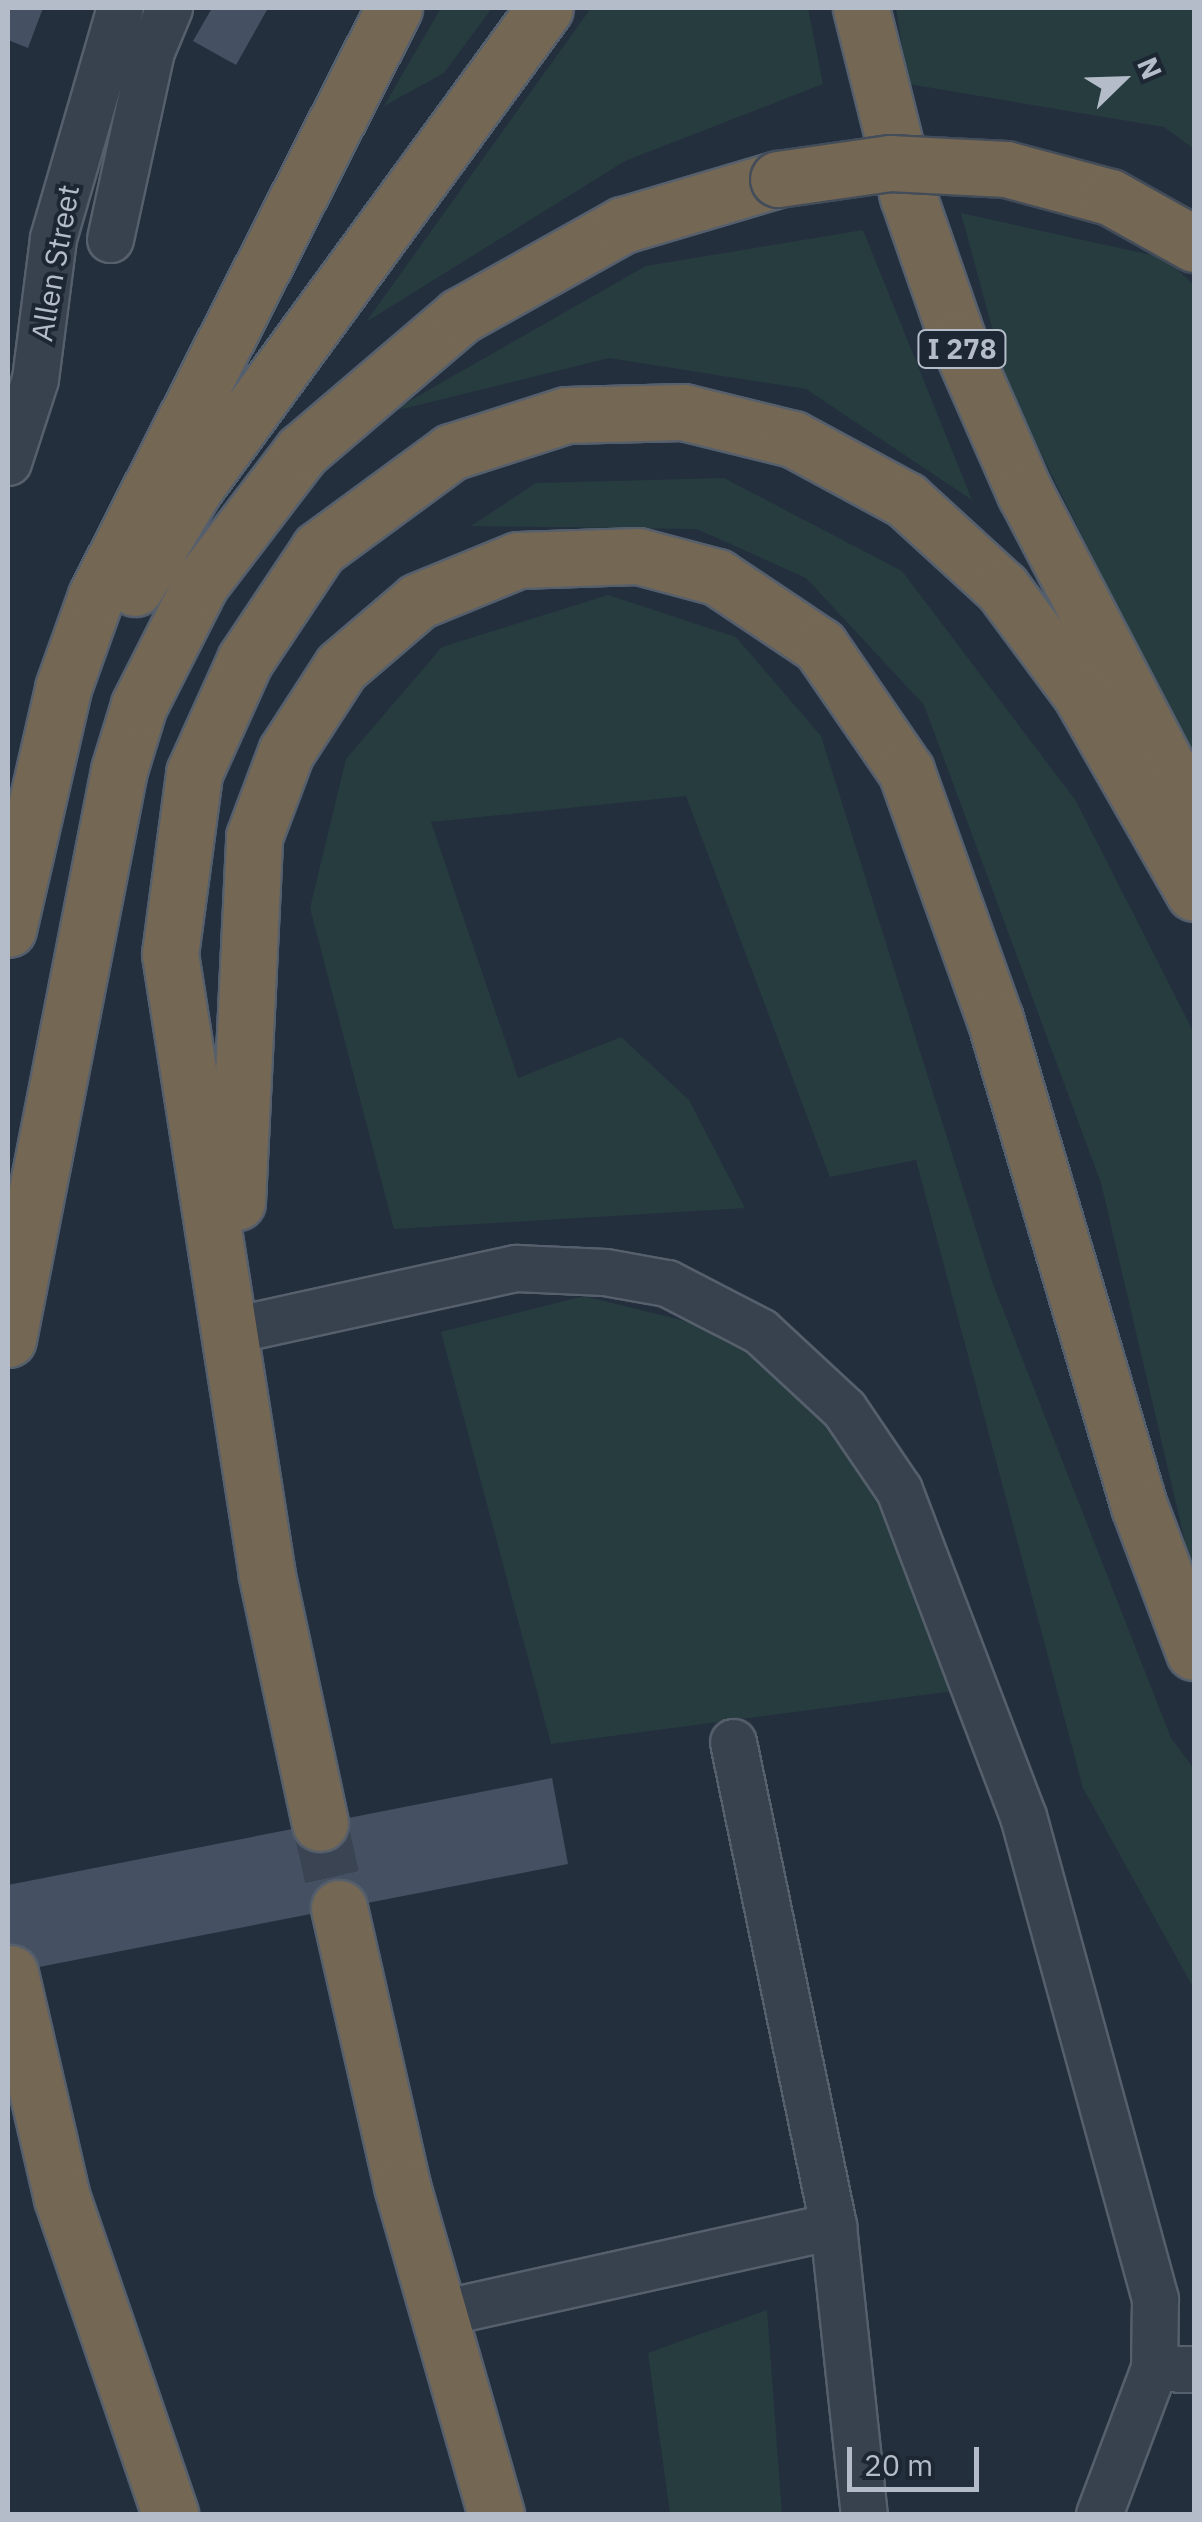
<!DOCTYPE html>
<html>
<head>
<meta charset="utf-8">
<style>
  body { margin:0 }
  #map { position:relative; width:1202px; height:2522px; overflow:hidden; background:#242f3e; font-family:"IBM Plex Sans",sans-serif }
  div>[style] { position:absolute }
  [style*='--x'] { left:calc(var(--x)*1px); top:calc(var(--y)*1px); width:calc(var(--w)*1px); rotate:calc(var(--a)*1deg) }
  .green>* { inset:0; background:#263c3f }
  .building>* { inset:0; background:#455162 }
  .highway-tunnel>* { height:55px; margin-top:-27.5px; transform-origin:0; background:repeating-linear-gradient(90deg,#3a4453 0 55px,transparent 0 83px) }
  .roads { filter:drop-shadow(2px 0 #565f6c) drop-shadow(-2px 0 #565f6c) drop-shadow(0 2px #565f6c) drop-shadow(0 -2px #565f6c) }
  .minor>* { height:45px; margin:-22.5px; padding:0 22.5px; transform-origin:22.5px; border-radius:22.5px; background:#38414e }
  .highway>* { height:55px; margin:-27.5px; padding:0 27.5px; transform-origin:27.5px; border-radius:27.5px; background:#746855 }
  .bridges { filter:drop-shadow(2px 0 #434c59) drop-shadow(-2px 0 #434c59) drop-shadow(0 2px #434c59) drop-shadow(0 -2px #434c59) }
  .highway-bridge>* { height:55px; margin:-27.5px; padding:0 27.5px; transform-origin:27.5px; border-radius:27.5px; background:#746855 }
  span { translate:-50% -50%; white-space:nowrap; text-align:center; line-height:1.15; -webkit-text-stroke:8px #1d2633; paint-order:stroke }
  .shield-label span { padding:2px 8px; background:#1d2633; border:2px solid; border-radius:8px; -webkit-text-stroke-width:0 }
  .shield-label { font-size:28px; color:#b4bcc9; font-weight:700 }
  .street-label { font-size:30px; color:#b4bcc9 }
  .frame { position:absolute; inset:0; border:10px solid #b4bcc9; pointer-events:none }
  .north { position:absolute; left:1072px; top:30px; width:100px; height:100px; -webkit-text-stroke:8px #1d2633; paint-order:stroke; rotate:67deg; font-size:28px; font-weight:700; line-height:40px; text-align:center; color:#b4bcc9 }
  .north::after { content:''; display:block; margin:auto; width:35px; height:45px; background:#b4bcc9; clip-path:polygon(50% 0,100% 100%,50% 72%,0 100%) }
  .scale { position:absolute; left:847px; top:2447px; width:132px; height:45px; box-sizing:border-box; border:5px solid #b4bcc9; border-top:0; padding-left:12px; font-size:30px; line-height:35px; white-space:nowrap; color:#b4bcc9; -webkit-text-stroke:8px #1d2633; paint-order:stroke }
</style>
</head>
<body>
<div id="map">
  <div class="green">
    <div style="clip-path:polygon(441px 8px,492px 8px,444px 73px,384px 106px)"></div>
    <div style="clip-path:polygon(591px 8px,808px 8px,823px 84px,625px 161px,366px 322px)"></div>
    <div style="clip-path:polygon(896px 8px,1194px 8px,1194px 149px,1164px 127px,908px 84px)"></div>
    <div style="clip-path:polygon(961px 213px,1165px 258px,1194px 285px,1194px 761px,1008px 387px)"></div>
    <div style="clip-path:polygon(863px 230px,972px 500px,806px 389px,609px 358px,390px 412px,646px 266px)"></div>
    <div style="clip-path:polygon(724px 478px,902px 571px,1076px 801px,1194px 1033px,1194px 1580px,1101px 1183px,924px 705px,806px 578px,697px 529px,471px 526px,536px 483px)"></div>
    <div style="clip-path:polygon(608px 595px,736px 637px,821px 736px,993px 1284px,1171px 1738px,1194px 1769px,1194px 1989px,1083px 1788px,916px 1160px,830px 1177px,686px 796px,431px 822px,518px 1078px,621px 1037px,689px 1100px,745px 1208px,394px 1229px,310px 908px,346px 759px,442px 647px)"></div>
    <div style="clip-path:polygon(584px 1296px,742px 1335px,888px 1495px,961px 1690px,551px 1744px,441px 1332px)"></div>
    <div style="clip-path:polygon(767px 2310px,782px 2514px,670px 2514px,648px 2353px)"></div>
  </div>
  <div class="building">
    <div style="clip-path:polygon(8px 8px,43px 8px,28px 48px,8px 40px)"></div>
    <div style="clip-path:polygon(212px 8px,268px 8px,236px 65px,193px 41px)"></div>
    <div style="clip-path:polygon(552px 1778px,568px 1864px,8px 1973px,8px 1885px)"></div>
  </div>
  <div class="highway-tunnel">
    <div style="--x:320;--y:1823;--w:87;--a:77.4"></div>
  </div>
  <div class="roads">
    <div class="minor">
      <div style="--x:110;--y:239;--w:192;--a:-77.7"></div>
      <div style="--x:151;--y:51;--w:47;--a:-67.3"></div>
      <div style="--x:8;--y:462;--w:87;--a:-72"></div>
      <div style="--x:35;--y:379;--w:142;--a:-82.7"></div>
      <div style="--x:53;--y:238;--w:240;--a:-73.8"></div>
      <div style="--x:233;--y:1330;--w:290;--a:-12.4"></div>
      <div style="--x:516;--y:1268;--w:89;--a:2.6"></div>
      <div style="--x:605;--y:1272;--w:63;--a:10.1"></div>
      <div style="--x:667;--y:1283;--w:105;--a:27.3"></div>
      <div style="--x:760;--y:1331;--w:115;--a:42.9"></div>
      <div style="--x:844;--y:1409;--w:98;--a:55.8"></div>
      <div style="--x:899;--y:1490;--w:349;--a:69.2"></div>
      <div style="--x:1023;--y:1816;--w:501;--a:74.71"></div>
      <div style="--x:1155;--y:2299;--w:69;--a:90.8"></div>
      <div style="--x:1154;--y:2368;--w:156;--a:110.6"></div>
      <div style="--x:733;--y:1742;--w:494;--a:78.3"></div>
      <div style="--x:833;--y:2226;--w:290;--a:83.9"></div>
      <div style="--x:436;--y:2314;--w:407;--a:-12.5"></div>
      <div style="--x:1154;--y:2368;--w:40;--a:1.4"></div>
    </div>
    <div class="highway">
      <div style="--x:861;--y:8;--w:194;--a:76"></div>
      <div style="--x:908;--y:196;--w:156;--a:70.9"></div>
      <div style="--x:959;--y:343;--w:164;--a:66.3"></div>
      <div style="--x:1025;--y:493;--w:366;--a:62.5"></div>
      <div style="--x:135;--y:588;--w:115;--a:-59.2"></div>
      <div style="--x:194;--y:489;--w:595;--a:-53.88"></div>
      <div style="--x:8;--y:929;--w:247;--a:-77.1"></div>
      <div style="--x:63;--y:688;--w:98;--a:-70.3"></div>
      <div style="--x:96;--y:596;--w:659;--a:-63.12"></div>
      <div style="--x:237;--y:1202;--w:365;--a:-87.3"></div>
      <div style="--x:254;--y:837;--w:91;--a:-69.4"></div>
      <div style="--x:286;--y:752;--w:101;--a:-57.1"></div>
      <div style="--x:341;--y:667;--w:101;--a:-40.6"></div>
      <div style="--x:418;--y:601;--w:108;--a:-22.3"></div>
      <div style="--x:518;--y:560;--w:120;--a:-1.9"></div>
      <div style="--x:638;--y:556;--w:82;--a:14.9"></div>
      <div style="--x:717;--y:577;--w:124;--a:33.8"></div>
      <div style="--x:820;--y:646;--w:152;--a:55.5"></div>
      <div style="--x:906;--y:771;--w:263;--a:70.3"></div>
      <div style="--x:995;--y:1019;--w:508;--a:73.53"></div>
      <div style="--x:1139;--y:1506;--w:156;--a:69.4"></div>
      <div style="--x:8;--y:1339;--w:580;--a:-78.96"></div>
      <div style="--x:119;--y:770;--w:68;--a:-72.9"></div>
      <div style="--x:139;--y:705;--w:137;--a:-63.1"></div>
      <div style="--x:201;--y:583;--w:166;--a:-52.6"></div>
      <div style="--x:302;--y:451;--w:208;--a:-40.5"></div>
      <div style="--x:460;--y:316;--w:187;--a:-29.2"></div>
      <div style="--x:623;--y:225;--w:162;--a:-16.5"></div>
      <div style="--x:320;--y:1823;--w:254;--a:-102.1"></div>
      <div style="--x:267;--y:1575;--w:629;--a:-98.88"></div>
      <div style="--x:170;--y:954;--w:183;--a:-82.4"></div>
      <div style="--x:194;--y:773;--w:124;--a:-65.7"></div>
      <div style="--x:245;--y:660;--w:133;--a:-56.3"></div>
      <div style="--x:319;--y:549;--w:164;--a:-36.3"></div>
      <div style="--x:451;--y:452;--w:121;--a:-17.8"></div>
      <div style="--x:566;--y:415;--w:117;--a:-1.5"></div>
      <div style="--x:683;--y:412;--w:113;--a:13.8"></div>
      <div style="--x:793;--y:439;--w:128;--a:28.4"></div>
      <div style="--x:906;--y:500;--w:130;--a:42.5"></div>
      <div style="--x:1002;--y:588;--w:131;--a:53.4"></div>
      <div style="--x:1080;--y:693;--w:230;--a:60.3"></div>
      <div style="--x:339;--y:1908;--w:285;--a:77.2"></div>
      <div style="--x:402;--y:2186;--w:341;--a:74"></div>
      <div style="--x:10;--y:1973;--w:231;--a:77"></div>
      <div style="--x:62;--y:2198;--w:334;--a:71.1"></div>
    </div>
  </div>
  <div class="bridges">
    <div class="highway-bridge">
      <div style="--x:778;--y:179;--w:113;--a:-8.1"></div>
      <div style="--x:890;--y:163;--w:116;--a:3"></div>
      <div style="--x:1006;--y:169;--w:108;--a:15.1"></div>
      <div style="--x:1110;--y:197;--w:96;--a:29.2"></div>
    </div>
  </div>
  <div class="shield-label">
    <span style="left:962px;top:349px">I 278</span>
  </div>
  <div class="street-label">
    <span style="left:55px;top:263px;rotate:-80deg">Allen Street</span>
  </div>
  <div class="frame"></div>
  <div class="north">N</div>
  <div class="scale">20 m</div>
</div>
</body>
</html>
